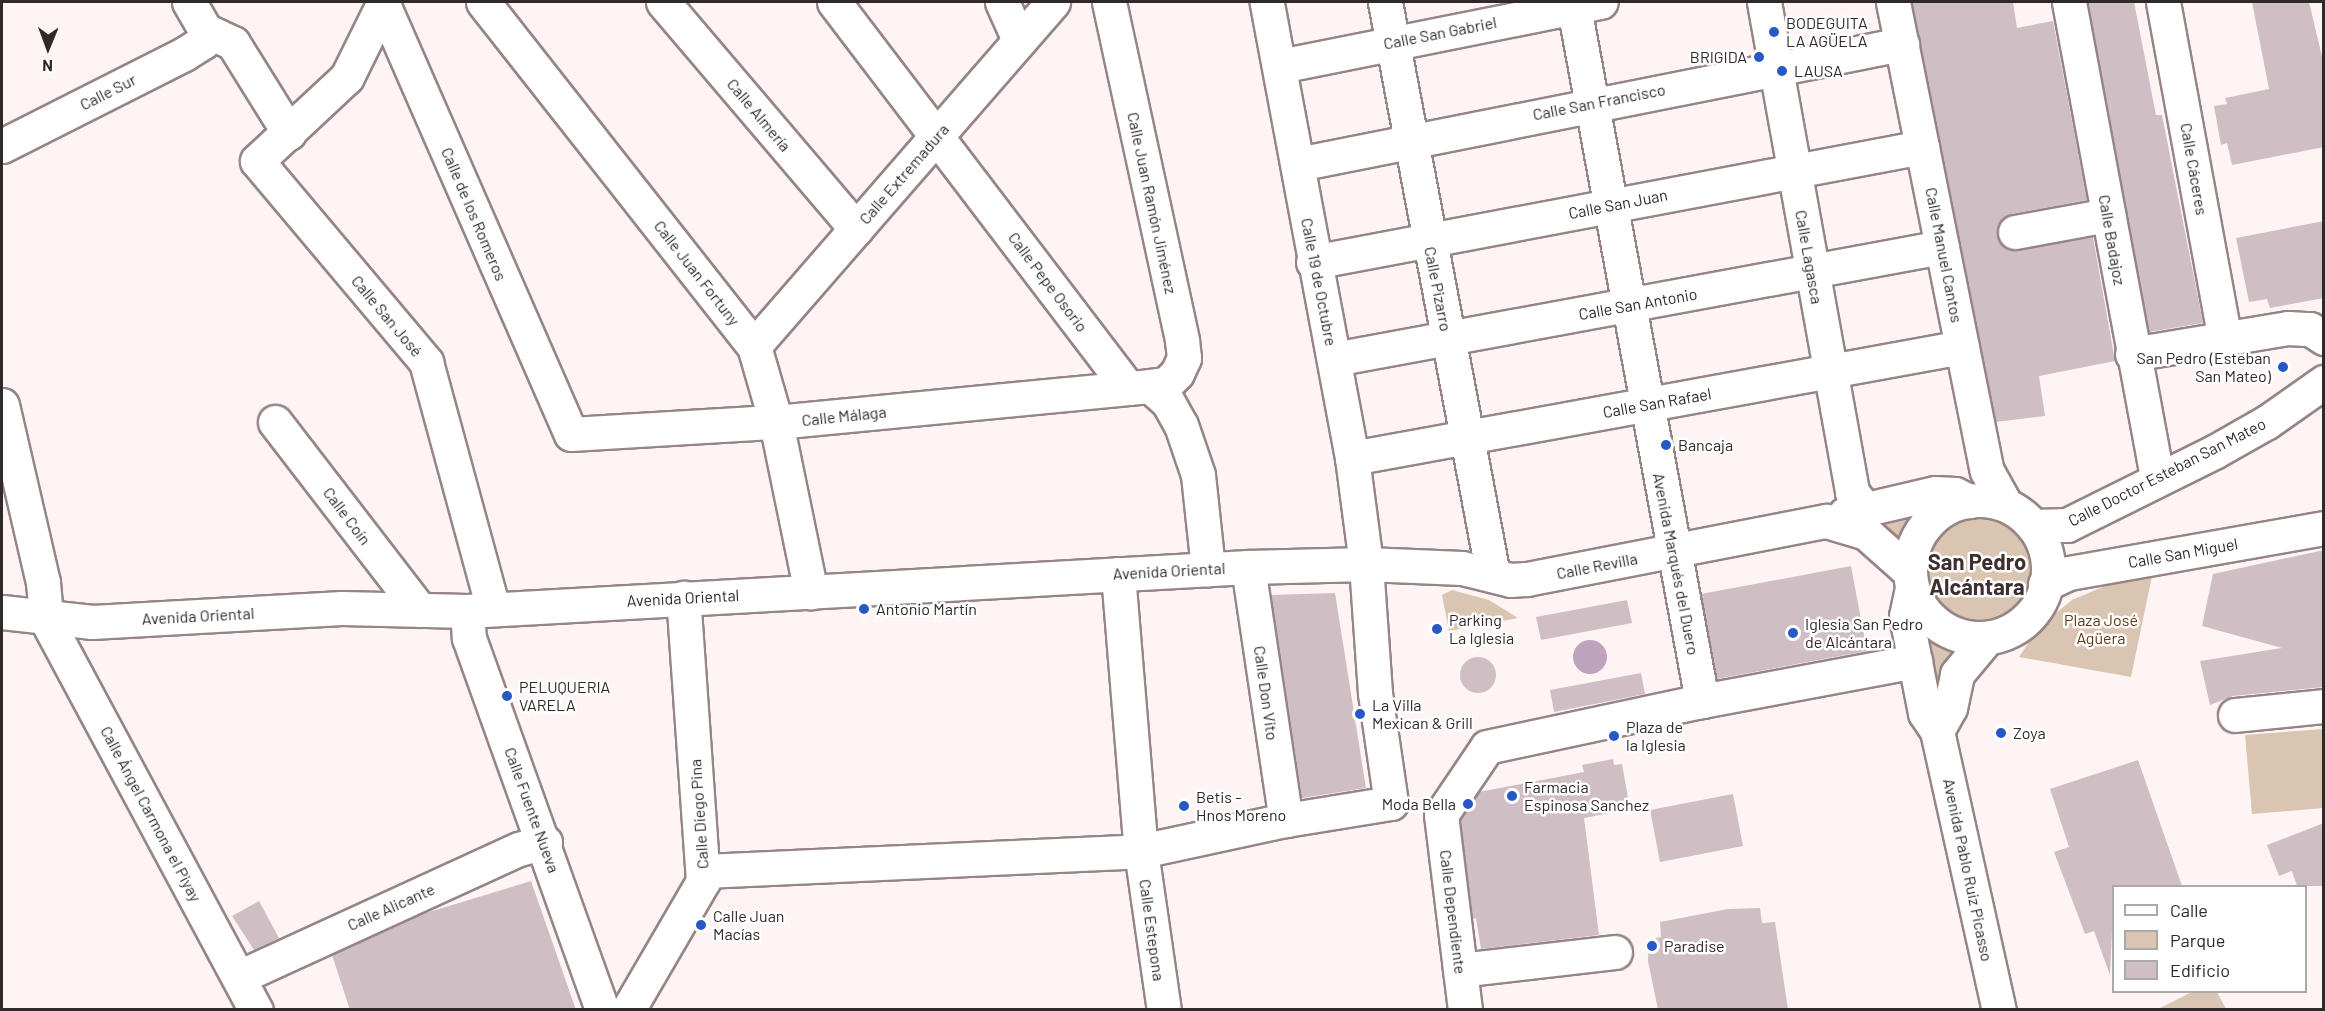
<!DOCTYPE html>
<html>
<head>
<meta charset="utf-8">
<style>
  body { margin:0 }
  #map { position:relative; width:2325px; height:1011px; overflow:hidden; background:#fff4f4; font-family:Barlow,sans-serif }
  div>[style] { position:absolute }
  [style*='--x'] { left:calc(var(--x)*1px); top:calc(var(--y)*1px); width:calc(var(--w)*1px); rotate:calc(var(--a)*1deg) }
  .green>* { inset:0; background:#dac4b2 }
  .round { border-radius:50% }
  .water>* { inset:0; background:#bfa2bb }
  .building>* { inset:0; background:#cfbec4 }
  .roads { filter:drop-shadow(2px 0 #968586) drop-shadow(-2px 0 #968586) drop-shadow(0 2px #968586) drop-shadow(0 -2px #968586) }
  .street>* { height:33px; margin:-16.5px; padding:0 16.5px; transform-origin:16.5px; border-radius:16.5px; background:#fff }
  .street>.ring { margin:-16.5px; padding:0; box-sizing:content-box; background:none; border:33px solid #fff; border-radius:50% }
  .secondary>* { height:33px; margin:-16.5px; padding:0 16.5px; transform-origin:16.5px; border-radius:16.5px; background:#fff }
  .dots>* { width:16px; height:16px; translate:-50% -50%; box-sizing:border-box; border:3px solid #fff; border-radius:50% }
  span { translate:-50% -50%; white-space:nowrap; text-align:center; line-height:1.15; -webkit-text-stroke:5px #fff; paint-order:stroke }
  .poi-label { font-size:16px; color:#302929 }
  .left { translate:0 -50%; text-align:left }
  .right { translate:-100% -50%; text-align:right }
  .street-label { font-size:16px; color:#302929 }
  .park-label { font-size:16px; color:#613810 }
  .district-label { font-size:22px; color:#3e3030; font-weight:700 }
  .frame { position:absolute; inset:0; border:3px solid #302929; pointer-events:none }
  .legend { position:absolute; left:2112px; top:885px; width:195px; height:108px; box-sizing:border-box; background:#fff; border:2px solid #aca9a9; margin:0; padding:8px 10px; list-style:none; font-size:18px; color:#302929 }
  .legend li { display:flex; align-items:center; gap:12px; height:30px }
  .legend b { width:30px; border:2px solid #aca9a9 }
  .north { position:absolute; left:18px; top:18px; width:60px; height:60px; -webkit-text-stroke:4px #fff; paint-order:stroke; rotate:181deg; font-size:16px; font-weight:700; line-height:24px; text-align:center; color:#302929 }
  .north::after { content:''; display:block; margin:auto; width:21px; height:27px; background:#302929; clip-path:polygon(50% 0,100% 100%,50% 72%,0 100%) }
</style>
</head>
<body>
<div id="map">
  <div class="green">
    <div style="clip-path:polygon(1924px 509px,1902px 548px,1868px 520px)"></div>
    <div class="round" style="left:1922px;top:516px;width:110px;height:110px"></div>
    <div style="clip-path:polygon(2152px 576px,2131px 677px,2019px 657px,2039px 627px,2072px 600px,2112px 583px)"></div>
    <div style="clip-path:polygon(1452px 590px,1489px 600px,1518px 618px,1449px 631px,1442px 595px)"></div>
    <div style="clip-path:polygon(1925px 628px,1962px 645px,1937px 691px)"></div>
    <div style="clip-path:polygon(2323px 729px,2323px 808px,2252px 814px,2245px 735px)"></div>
    <div style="clip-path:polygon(2192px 992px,2217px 992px,2226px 1009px,2158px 1009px)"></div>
  </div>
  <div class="water">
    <div class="round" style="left:1573px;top:640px;width:34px;height:34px"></div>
  </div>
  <div class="building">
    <div style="clip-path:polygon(1912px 2px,2013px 2px,2017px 28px,2053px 21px,2087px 200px,2011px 214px,1998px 225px,1997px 236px,2008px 249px,2018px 250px,2093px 237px,2115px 361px,2039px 376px,2045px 416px,1996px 422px)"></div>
    <div style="clip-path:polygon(2088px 2px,2134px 2px,2156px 115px,2162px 115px,2203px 323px,2149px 332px)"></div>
    <div style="clip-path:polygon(2252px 2px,2309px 2px,2324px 65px,2324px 147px,2232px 165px,2227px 143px,2221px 145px,2214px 106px,2227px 104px,2225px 98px,2269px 89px)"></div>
    <div style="clip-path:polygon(2324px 221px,2324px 298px,2270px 308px,2267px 299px,2249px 302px,2236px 238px)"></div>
    <div style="clip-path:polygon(2324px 550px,2324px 687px,2233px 696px,2210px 705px,2200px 661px,2282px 648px,2202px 626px,2213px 574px)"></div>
    <div style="clip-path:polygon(1851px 566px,1867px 651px,1717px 679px,1701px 594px)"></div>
    <div style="clip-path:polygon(1335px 593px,1366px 788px,1302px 798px,1271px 595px)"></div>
    <div style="clip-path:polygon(1627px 600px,1632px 623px,1541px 640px,1536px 617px)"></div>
    <div class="round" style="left:1460px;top:657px;width:36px;height:36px"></div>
    <div style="clip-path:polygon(1641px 673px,1645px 694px,1554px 712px,1550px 690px)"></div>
    <div style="clip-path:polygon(1613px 759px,1614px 765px,1622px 764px,1630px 809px,1584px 818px,1599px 935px,1481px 949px,1476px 918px,1473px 919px,1460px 820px,1479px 792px,1584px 772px,1582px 765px)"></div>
    <div style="clip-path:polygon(2138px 760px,2182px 886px,2114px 886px,2110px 975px,2094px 931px,2085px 934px,2054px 852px,2069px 847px,2050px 789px)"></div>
    <div style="clip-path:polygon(1733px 794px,1743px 846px,1660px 862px,1650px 810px)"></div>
    <div style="clip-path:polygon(2324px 823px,2324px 886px,2297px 886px,2292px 871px,2279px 876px,2267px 845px)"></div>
    <div style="clip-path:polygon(531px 881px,576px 1010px,350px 1010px,332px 955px,419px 915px)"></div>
    <div style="clip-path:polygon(259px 901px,279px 938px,254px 950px,232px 916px)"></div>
    <div style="clip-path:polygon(1760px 908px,1762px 923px,1775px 922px,1788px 1010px,1658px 1010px,1648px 961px,1649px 940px,1661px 937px,1660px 922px,1728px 909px)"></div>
  </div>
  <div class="roads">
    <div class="street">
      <div style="--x:189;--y:2;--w:32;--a:60"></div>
      <div style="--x:205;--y:30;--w:31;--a:25"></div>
      <div style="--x:233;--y:43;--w:106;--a:58.1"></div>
      <div style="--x:384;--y:2;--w:84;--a:116.3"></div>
      <div style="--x:347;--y:77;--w:123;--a:137"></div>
      <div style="--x:257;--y:161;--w:263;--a:49.9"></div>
      <div style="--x:426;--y:362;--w:256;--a:74.8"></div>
      <div style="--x:483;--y:2;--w:438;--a:51.8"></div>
      <div style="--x:754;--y:346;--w:79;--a:73.9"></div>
      <div style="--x:776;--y:422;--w:174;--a:78.4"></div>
      <div style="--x:663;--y:2;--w:298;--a:49.6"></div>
      <div style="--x:834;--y:2;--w:485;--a:52.7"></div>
      <div style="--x:1128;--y:388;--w:22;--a:-5"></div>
      <div style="--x:1150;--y:386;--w:24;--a:42"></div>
      <div style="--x:1168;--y:402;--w:26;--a:61"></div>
      <div style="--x:1181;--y:425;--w:53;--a:71.2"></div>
      <div style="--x:1198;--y:475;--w:95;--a:83.9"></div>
      <div style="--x:1002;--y:2;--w:42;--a:65.9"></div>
      <div style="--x:1109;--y:2;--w:347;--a:77.8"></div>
      <div style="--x:1182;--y:341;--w:17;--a:83"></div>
      <div style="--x:1184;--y:358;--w:17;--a:115"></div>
      <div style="--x:1177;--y:373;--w:16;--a:135"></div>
      <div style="--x:1166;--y:384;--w:16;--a:173"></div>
      <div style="--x:1385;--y:2;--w:583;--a:79.33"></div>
      <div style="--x:1573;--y:2;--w:711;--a:79.54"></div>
      <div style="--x:1702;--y:701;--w:217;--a:-10.6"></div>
      <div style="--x:1764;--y:2;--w:498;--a:79.8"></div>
      <div style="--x:1852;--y:492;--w:20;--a:53"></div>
      <div style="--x:1893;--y:2;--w:478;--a:78.7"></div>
      <div style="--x:1987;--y:471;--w:38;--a:61"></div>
      <div style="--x:2069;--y:2;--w:484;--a:79.5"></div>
      <div style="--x:2163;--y:2;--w:340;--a:79.6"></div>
      <div style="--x:383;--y:4;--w:469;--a:66.4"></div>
      <div style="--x:571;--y:434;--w:205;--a:-3.4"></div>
      <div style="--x:776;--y:422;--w:354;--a:-5.5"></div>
      <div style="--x:1280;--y:66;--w:327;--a:-11.3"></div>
      <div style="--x:2;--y:146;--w:204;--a:-26.8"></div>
      <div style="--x:184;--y:54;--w:22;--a:-32"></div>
      <div style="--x:203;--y:42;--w:12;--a:-81"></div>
      <div style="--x:1298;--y:164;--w:616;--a:-11.24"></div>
      <div style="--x:2015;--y:232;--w:95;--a:-10.4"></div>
      <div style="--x:1313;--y:262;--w:620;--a:-10.69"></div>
      <div style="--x:754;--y:346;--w:456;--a:-49"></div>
      <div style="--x:2132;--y:354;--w:158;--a:-9.5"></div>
      <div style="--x:2288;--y:328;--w:22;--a:3"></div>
      <div style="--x:2310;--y:329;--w:17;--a:33"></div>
      <div style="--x:1334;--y:359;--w:618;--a:-10.44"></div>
      <div style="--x:2;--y:405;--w:182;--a:77"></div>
      <div style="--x:43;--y:582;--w:37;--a:85"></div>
      <div style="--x:46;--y:619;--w:444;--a:61.8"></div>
      <div style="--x:275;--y:422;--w:237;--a:52.4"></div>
      <div style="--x:1352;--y:458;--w:620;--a:-10.31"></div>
      <div class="ring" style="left:1910px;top:500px;width:105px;height:105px"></div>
      <div style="--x:1845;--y:514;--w:92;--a:-13.1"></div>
      <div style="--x:1935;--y:493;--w:20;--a:3"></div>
      <div style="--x:1955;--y:494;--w:16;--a:27"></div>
      <div style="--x:1826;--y:521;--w:42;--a:16.7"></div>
      <div style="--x:1866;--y:533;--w:57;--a:41.5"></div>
      <div style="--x:2035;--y:526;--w:32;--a:-2"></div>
      <div style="--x:2067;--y:525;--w:164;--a:-26.4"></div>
      <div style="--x:2214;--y:452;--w:61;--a:-29.5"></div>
      <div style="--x:2267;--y:422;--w:70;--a:-35.1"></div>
      <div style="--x:1248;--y:567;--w:256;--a:81.5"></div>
      <div style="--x:1118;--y:574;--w:278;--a:85.3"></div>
      <div style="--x:1141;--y:851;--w:161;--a:81.8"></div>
      <div style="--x:2045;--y:584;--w:26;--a:-25"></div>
      <div style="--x:2069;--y:573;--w:259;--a:-10"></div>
      <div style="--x:1912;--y:588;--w:29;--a:102"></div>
      <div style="--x:1906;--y:616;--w:99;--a:78.9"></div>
      <div style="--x:1925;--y:713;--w:22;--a:56"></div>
      <div style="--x:1937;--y:731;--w:286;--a:77.5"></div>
      <div style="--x:467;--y:611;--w:27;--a:86"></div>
      <div style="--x:469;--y:638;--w:395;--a:70.3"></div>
      <div style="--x:2235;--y:715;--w:89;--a:-5.8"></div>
      <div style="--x:1937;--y:731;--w:26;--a:-61"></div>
      <div style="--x:1950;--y:708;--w:35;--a:-78"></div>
      <div style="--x:1957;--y:674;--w:47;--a:-50.2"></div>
      <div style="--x:704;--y:871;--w:437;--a:-2.6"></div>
      <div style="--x:1141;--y:851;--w:148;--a:-12.1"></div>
      <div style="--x:1286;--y:820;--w:106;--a:-9.2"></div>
      <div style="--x:1391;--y:803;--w:111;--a:-98.3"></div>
      <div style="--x:1375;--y:693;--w:129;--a:-94"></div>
      <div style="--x:1366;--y:564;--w:107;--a:-97.5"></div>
      <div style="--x:1352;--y:458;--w:464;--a:-100.6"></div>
      <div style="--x:1460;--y:970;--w:156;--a:-6.6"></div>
      <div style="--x:239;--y:977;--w:308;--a:-24.6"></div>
      <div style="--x:519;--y:849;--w:27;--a:-15"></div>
      <div style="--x:628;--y:1010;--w:149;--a:-59.8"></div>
      <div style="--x:703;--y:881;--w:284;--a:-94"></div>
      <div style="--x:1465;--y:1010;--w:196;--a:-97"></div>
      <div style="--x:1441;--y:815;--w:82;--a:-55.9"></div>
      <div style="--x:1487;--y:747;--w:220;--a:-12.1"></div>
    </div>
    <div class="secondary">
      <div style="--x:2;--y:612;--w:91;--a:6.3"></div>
      <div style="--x:92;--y:622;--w:250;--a:-3.2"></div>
      <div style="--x:342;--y:608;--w:125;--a:1.4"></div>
      <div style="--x:467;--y:611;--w:782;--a:-3.22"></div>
      <div style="--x:1248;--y:567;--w:118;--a:-1.5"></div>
      <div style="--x:1366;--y:564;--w:96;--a:2.4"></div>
      <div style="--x:1462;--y:568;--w:50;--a:13.8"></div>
      <div style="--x:1511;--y:580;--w:16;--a:-4"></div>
      <div style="--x:1527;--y:579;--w:305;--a:-11"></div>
    </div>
  </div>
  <div class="dots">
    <div style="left:1774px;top:32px;background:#2758c6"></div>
    <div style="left:1759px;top:57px;background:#2758c6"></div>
    <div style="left:1782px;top:71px;background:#2758c6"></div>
    <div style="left:2283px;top:367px;background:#2758c6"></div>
    <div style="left:1666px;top:445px;background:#2758c6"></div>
    <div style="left:864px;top:609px;background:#2758c6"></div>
    <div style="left:1437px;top:629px;background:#2758c6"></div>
    <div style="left:1793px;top:633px;background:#2758c6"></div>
    <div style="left:507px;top:696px;background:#2758c6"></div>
    <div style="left:1360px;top:714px;background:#2758c6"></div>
    <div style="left:2001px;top:733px;background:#2758c6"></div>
    <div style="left:1614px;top:736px;background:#2758c6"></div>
    <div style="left:1512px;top:796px;background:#2758c6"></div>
    <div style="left:1468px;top:804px;background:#2758c6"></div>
    <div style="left:1184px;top:806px;background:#2758c6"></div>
    <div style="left:701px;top:925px;background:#2758c6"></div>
    <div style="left:1652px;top:946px;background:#2758c6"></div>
  </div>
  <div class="poi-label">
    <span class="left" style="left:1786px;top:32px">BODEGUITA<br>LA AGÜELA</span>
    <span class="right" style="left:1747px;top:57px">BRIGIDA</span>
    <span class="left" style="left:1794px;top:71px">LAUSA</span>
    <span class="right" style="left:2271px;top:367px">San Pedro (Esteban<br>San Mateo)</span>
    <span class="left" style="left:1678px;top:445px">Bancaja</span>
    <span class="left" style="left:876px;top:609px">Antonio Martín</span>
    <span class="left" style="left:1449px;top:629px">Parking<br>La Iglesia</span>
    <span class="left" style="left:1805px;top:633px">Iglesia San Pedro<br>de Alcántara</span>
    <span class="left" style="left:519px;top:696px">PELUQUERIA<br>VARELA</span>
    <span class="left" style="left:1372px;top:714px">La Villa<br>Mexican &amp; Grill</span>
    <span class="left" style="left:1626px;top:736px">Plaza de<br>la Iglesia</span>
    <span class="left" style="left:2013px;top:733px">Zoya</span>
    <span class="left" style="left:1524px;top:796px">Farmacia<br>Espinosa Sanchez</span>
    <span class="left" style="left:1196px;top:806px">Betis -<br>Hnos Moreno</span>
    <span class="right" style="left:1456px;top:804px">Moda Bella</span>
    <span class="left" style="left:713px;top:925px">Calle Juan<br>Macías</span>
    <span class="left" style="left:1664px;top:946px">Paradise</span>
  </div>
  <div class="street-label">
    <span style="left:1440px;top:33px;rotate:-11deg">Calle San Gabriel</span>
    <span style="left:108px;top:92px;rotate:-27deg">Calle Sur</span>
    <span style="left:1599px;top:102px;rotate:-11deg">Calle San Francisco</span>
    <span style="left:759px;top:115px;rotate:50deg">Calle Almería</span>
    <span style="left:2194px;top:169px;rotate:80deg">Calle Cáceres</span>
    <span style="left:904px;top:174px;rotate:-49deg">Calle Extremadura</span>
    <span style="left:1152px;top:203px;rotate:78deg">Calle Juan Ramón Jiménez</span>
    <span style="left:1618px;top:204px;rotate:-11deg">Calle San Juan</span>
    <span style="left:474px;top:214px;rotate:67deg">Calle de los Romeros</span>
    <span style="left:2112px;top:240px;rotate:80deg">Calle Badajoz</span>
    <span style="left:1944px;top:255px;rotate:79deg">Calle Manuel Cantos</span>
    <span style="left:1809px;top:257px;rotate:80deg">Calle Lagasca</span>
    <span style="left:697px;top:273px;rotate:52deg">Calle Juan Fortuny</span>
    <span style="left:1048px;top:282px;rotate:53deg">Calle Pepe Osorio</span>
    <span style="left:1319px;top:282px;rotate:79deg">Calle 19 de Octubre</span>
    <span style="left:1438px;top:289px;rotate:79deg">Calle Pizarro</span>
    <span style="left:1638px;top:304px;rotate:-10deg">Calle San Antonio</span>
    <span style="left:387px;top:316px;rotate:50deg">Calle San José</span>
    <span style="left:1657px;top:403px;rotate:-10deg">Calle San Rafael</span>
    <span style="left:844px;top:416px;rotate:-6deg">Calle Málaga</span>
    <span style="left:2167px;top:472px;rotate:-27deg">Calle Doctor Esteban San Mateo</span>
    <span style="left:347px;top:516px;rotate:53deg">Calle Coín</span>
    <span style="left:2183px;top:553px;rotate:-10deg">Calle San Miguel</span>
    <span style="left:1676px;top:564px;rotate:79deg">Avenida Marqués del Duero</span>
    <span style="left:1597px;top:566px;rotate:-11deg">Calle Revilla</span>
    <span style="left:1169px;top:571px;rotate:-3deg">Avenida Oriental</span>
    <span style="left:683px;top:598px;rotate:-3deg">Avenida Oriental</span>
    <span style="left:198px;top:616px;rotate:-3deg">Avenida Oriental</span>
    <span style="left:1266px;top:693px;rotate:82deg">Calle Don Vito</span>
    <span style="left:532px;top:810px;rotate:70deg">Calle Fuente Nueva</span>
    <span style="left:151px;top:814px;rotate:62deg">Calle Ángel Carmona el Piyay</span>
    <span style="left:699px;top:814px;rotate:-94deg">Calle Diego Pina</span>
    <span style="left:1968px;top:870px;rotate:78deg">Avenida Pablo Ruiz Picasso</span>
    <span style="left:391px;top:907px;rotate:-24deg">Calle Alicante</span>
    <span style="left:1453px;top:912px;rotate:83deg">Calle Dependiente</span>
    <span style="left:1152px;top:930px;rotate:82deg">Calle Estepona</span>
  </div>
  <div class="park-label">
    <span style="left:2101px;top:629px">Plaza José<br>Agüera</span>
  </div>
  <div class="district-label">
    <span style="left:1977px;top:574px">San Pedro<br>Alcántara</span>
  </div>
  <div class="frame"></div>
  <ul class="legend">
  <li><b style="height:8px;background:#fff"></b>Calle</li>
  <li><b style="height:16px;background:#dac4b2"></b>Parque</li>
  <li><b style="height:16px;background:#cfbec4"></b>Edificio</li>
  </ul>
  <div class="north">N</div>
</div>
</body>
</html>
